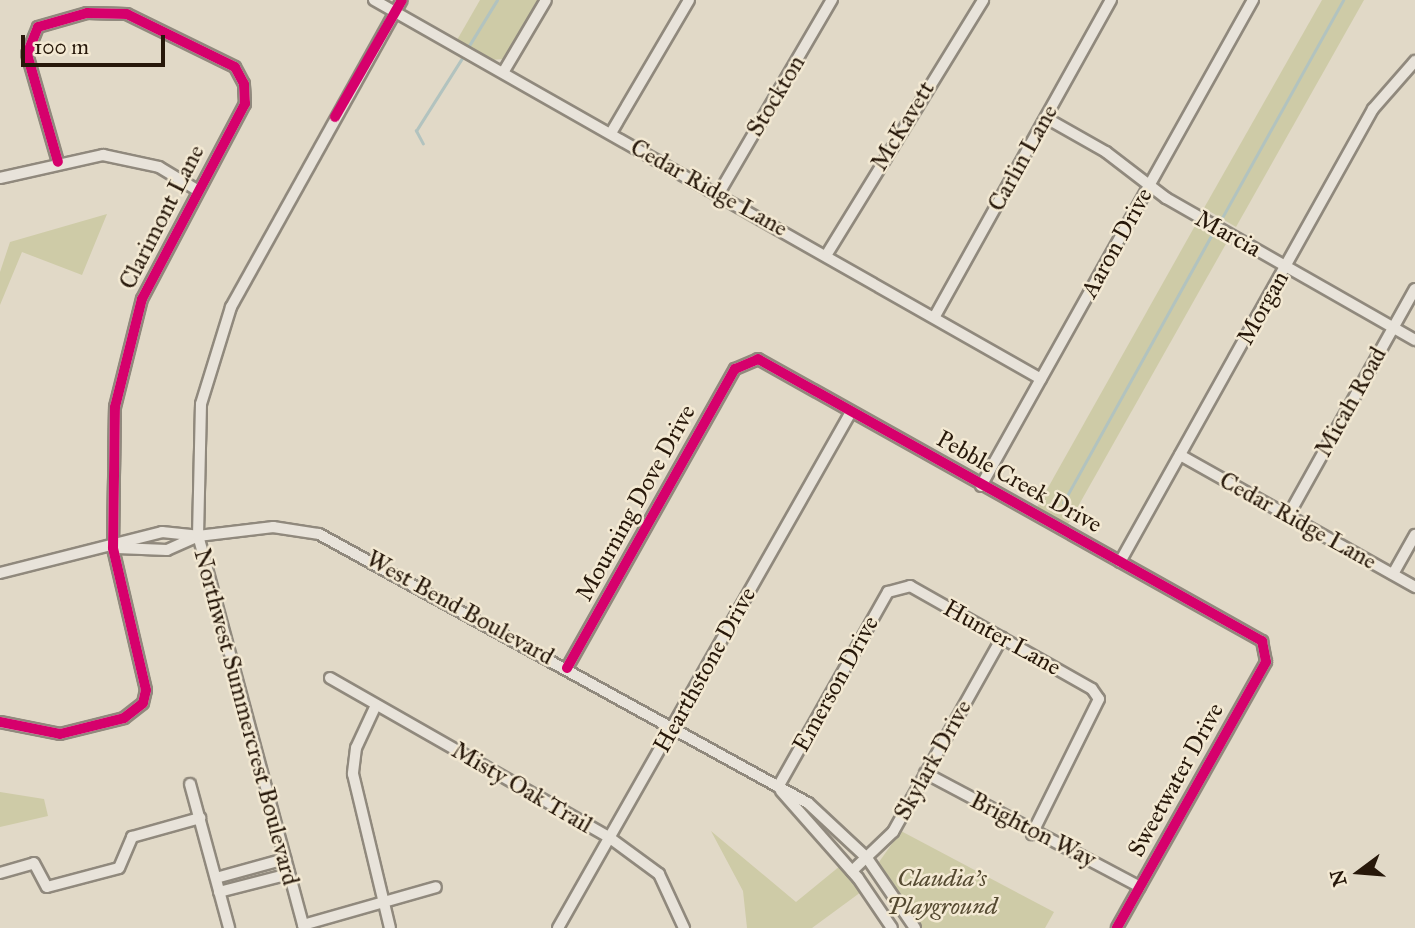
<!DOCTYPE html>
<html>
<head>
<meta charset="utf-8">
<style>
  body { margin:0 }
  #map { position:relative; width:1415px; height:928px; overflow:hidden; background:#e1d9c7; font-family:"IM FELL Great Primer",serif }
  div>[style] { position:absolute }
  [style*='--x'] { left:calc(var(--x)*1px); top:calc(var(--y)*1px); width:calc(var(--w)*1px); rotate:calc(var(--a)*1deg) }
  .green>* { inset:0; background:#cecba7 }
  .stream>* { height:2.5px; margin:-1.25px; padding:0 1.25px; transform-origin:1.25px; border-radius:1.25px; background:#b2c3bf }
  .roads { filter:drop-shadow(2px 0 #90897d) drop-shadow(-2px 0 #90897d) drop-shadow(0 2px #90897d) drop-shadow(0 -2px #90897d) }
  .minor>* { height:10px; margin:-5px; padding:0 5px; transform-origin:5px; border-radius:5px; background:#e8e3da }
  .cycleway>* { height:10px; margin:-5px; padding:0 5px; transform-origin:5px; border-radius:5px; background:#d6006c }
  span { translate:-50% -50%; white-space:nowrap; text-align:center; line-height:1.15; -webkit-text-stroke:5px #f3e9d3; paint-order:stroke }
  .street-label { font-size:24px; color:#27180a }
  .park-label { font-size:24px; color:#554a31; font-style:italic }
  .north { position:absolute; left:1324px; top:837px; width:70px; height:70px; -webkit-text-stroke:5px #f3e9d3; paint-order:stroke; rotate:254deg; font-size:19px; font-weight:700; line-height:28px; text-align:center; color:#27180a }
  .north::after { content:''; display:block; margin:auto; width:24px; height:32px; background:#27180a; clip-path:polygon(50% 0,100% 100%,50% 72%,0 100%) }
  .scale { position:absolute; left:21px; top:35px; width:144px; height:32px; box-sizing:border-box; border:4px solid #27180a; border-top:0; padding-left:9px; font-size:21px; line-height:24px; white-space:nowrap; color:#27180a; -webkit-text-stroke:5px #f3e9d3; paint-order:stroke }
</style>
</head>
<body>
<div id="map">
  <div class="green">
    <div style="clip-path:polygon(480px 0,538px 0,503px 59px,491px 60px,457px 40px)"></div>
    <div style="clip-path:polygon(1322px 0,1364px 0,1236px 227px,1204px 208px)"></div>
    <div style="clip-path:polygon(107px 214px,82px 275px,22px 252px,0 305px,0 272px,10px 242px)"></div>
    <div style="clip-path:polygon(1196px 224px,1227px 242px,1067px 526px,1036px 509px)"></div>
    <div style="clip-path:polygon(0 792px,44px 799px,48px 816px,0 827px)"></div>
    <div style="clip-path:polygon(711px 831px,796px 902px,840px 866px,861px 892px,812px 928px,747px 928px,743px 891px)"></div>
    <div style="clip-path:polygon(901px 831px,1054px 912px,1045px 928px,921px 928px,879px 862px)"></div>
  </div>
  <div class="stream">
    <div style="--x:467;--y:49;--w:57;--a:-58.5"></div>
    <div style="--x:423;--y:144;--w:15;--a:-118"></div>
    <div style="--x:416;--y:131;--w:90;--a:-57.7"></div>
    <div style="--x:1218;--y:225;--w:257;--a:-60.9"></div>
    <div style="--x:1063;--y:503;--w:311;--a:-61"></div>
  </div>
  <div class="roads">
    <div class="minor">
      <div style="--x:374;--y:0;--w:767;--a:29.61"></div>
      <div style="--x:504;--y:71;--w:82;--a:-59.4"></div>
      <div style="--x:1046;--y:118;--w:69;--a:29.5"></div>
      <div style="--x:1106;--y:152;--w:76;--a:37.5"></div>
      <div style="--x:1166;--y:198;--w:287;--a:29.7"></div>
      <div style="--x:611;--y:133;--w:154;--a:-59.6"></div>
      <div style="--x:0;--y:178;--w:106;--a:-12.6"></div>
      <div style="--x:103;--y:155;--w:57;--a:12.1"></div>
      <div style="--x:159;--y:167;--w:44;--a:31.2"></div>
      <div style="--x:719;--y:193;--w:224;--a:-59.7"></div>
      <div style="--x:827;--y:254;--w:298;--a:-58.4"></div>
      <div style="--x:935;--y:316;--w:362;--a:-60.9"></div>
      <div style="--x:1180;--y:455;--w:270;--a:29.3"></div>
      <div style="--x:981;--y:486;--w:557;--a:-60.77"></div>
      <div style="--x:1288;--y:516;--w:260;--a:-60.8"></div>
      <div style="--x:117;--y:548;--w:50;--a:2.3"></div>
      <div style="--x:167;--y:550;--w:34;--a:-24"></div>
      <div style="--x:1120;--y:562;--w:519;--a:-60.82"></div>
      <div style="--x:1373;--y:109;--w:64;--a:-48.8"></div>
      <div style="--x:0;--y:573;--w:167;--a:-14.2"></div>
      <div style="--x:162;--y:532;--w:36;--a:6"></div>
      <div style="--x:198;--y:536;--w:76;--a:-6.8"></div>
      <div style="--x:273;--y:527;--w:47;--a:8.7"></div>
      <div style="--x:319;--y:534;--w:558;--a:28.82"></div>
      <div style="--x:808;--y:803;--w:81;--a:43"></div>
      <div style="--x:867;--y:858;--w:85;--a:55.6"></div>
      <div style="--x:1393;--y:574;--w:45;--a:-60.6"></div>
      <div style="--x:567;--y:668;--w:343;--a:-60.7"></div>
      <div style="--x:735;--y:369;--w:25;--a:-23"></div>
      <div style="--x:758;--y:359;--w:578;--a:29.23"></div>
      <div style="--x:1262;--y:641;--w:21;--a:79"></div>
      <div style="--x:1266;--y:662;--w:305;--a:119.3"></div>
      <div style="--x:330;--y:678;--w:322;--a:29.7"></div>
      <div style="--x:610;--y:838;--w:61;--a:36.3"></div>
      <div style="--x:659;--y:874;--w:60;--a:65.2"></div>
      <div style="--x:376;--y:705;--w:47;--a:114.9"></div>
      <div style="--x:356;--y:748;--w:26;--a:97"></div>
      <div style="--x:353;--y:774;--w:158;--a:76.5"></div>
      <div style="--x:0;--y:722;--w:61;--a:11.3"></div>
      <div style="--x:60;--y:734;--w:66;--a:-14"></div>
      <div style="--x:124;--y:718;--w:24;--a:-38"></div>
      <div style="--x:143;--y:703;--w:13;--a:-77"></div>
      <div style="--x:146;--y:690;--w:146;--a:-103.1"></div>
      <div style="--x:113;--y:548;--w:141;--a:-89.2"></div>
      <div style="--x:115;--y:407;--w:111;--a:-76"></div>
      <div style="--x:142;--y:299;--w:221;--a:-62.2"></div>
      <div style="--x:245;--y:104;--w:20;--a:-93"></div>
      <div style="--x:244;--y:84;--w:19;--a:-118"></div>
      <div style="--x:235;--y:67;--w:120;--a:-153.9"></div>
      <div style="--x:127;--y:14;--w:40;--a:-178.6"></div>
      <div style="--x:87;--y:13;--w:51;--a:164.1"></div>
      <div style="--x:38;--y:27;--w:29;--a:112"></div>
      <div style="--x:27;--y:54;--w:112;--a:74"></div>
      <div style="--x:925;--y:773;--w:243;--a:27.9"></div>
      <div style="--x:190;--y:784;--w:149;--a:74.8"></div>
      <div style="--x:778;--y:787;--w:224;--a:-60.6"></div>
      <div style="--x:888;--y:592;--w:23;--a:-15"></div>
      <div style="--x:910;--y:586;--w:209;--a:29.5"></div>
      <div style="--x:1092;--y:689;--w:12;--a:55"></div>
      <div style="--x:1099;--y:699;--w:151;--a:116.4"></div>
      <div style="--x:781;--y:791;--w:116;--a:48.5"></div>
      <div style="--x:858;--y:878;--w:60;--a:55.8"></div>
      <div style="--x:852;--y:871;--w:57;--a:-43.6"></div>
      <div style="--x:893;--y:832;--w:223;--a:-60.7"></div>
      <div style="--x:0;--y:873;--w:35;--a:-16"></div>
      <div style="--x:34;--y:863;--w:27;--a:62"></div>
      <div style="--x:47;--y:887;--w:74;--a:-14.8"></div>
      <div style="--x:119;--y:868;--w:34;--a:-67"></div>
      <div style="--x:132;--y:837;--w:71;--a:-15.6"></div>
      <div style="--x:216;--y:878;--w:72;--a:-15.4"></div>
      <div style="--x:219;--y:892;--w:72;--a:-14.4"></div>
      <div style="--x:303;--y:925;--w:138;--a:-15.9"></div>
      <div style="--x:304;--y:928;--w:406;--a:-105.1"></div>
      <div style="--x:198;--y:536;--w:132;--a:-88.7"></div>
      <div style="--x:201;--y:404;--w:102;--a:-72.8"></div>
      <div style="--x:231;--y:307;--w:351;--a:-60.9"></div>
      <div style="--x:558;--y:928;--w:593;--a:-60.41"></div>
    </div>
  </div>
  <div class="cycleway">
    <div style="--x:335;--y:117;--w:135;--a:-60.2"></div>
    <div style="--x:567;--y:668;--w:343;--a:-60.7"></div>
    <div style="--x:735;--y:369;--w:25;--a:-23"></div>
    <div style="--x:758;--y:359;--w:578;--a:29.23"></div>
    <div style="--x:1262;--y:641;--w:21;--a:79"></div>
    <div style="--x:1266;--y:662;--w:305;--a:119.3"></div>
    <div style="--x:0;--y:722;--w:61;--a:11.3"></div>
    <div style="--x:60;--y:734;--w:66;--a:-14"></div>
    <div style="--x:124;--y:718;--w:24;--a:-38"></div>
    <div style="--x:143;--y:703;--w:13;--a:-77"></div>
    <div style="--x:146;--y:690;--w:146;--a:-103.1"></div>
    <div style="--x:113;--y:548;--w:141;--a:-89.2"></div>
    <div style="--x:115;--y:407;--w:111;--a:-76"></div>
    <div style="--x:142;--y:299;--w:221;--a:-62.2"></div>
    <div style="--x:245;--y:104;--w:20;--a:-93"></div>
    <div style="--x:244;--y:84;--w:19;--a:-118"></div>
    <div style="--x:235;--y:67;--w:120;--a:-153.9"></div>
    <div style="--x:127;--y:14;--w:40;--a:-178.6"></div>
    <div style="--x:87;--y:13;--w:51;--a:164.1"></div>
    <div style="--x:38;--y:27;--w:29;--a:112"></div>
    <div style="--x:27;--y:54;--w:112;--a:74"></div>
  </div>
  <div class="street-label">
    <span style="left:776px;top:96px;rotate:-59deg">Stockton</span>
    <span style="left:903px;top:126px;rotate:-59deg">McKavett</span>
    <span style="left:1023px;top:158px;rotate:-61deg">Carlin Lane</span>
    <span style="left:709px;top:188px;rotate:29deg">Cedar Ridge Lane</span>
    <span style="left:162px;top:217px;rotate:-63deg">Clarimont Lane</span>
    <span style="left:1228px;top:234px;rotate:29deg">Marcia</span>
    <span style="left:1117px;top:243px;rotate:-61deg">Aaron Drive</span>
    <span style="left:1263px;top:308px;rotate:-61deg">Morgan</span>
    <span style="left:1351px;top:402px;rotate:-61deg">Micah Road</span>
    <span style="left:1019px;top:482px;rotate:29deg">Pebble Creek Drive</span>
    <span style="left:636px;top:503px;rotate:-61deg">Mourning Dove Drive</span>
    <span style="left:1298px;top:521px;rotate:29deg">Cedar Ridge Lane</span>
    <span style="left:460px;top:608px;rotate:29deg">West Bend Boulevard</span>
    <span style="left:1002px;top:638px;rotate:29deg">Hunter Lane</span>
    <span style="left:705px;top:670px;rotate:-61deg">Hearthstone Drive</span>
    <span style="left:836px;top:684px;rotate:-61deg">Emerson Drive</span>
    <span style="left:246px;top:717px;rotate:75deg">Northwest Summercrest Boulevard</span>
    <span style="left:933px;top:760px;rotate:-61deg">Skylark Drive</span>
    <span style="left:1176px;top:780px;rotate:-61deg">Sweetwater Drive</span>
    <span style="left:522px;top:788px;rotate:30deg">Misty Oak Trail</span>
    <span style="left:1033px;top:830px;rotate:27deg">Brighton Way</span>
  </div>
  <div class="park-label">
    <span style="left:942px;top:893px">Claudia's<br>Playground</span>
  </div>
  <div class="north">N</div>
  <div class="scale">100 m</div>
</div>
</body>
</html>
